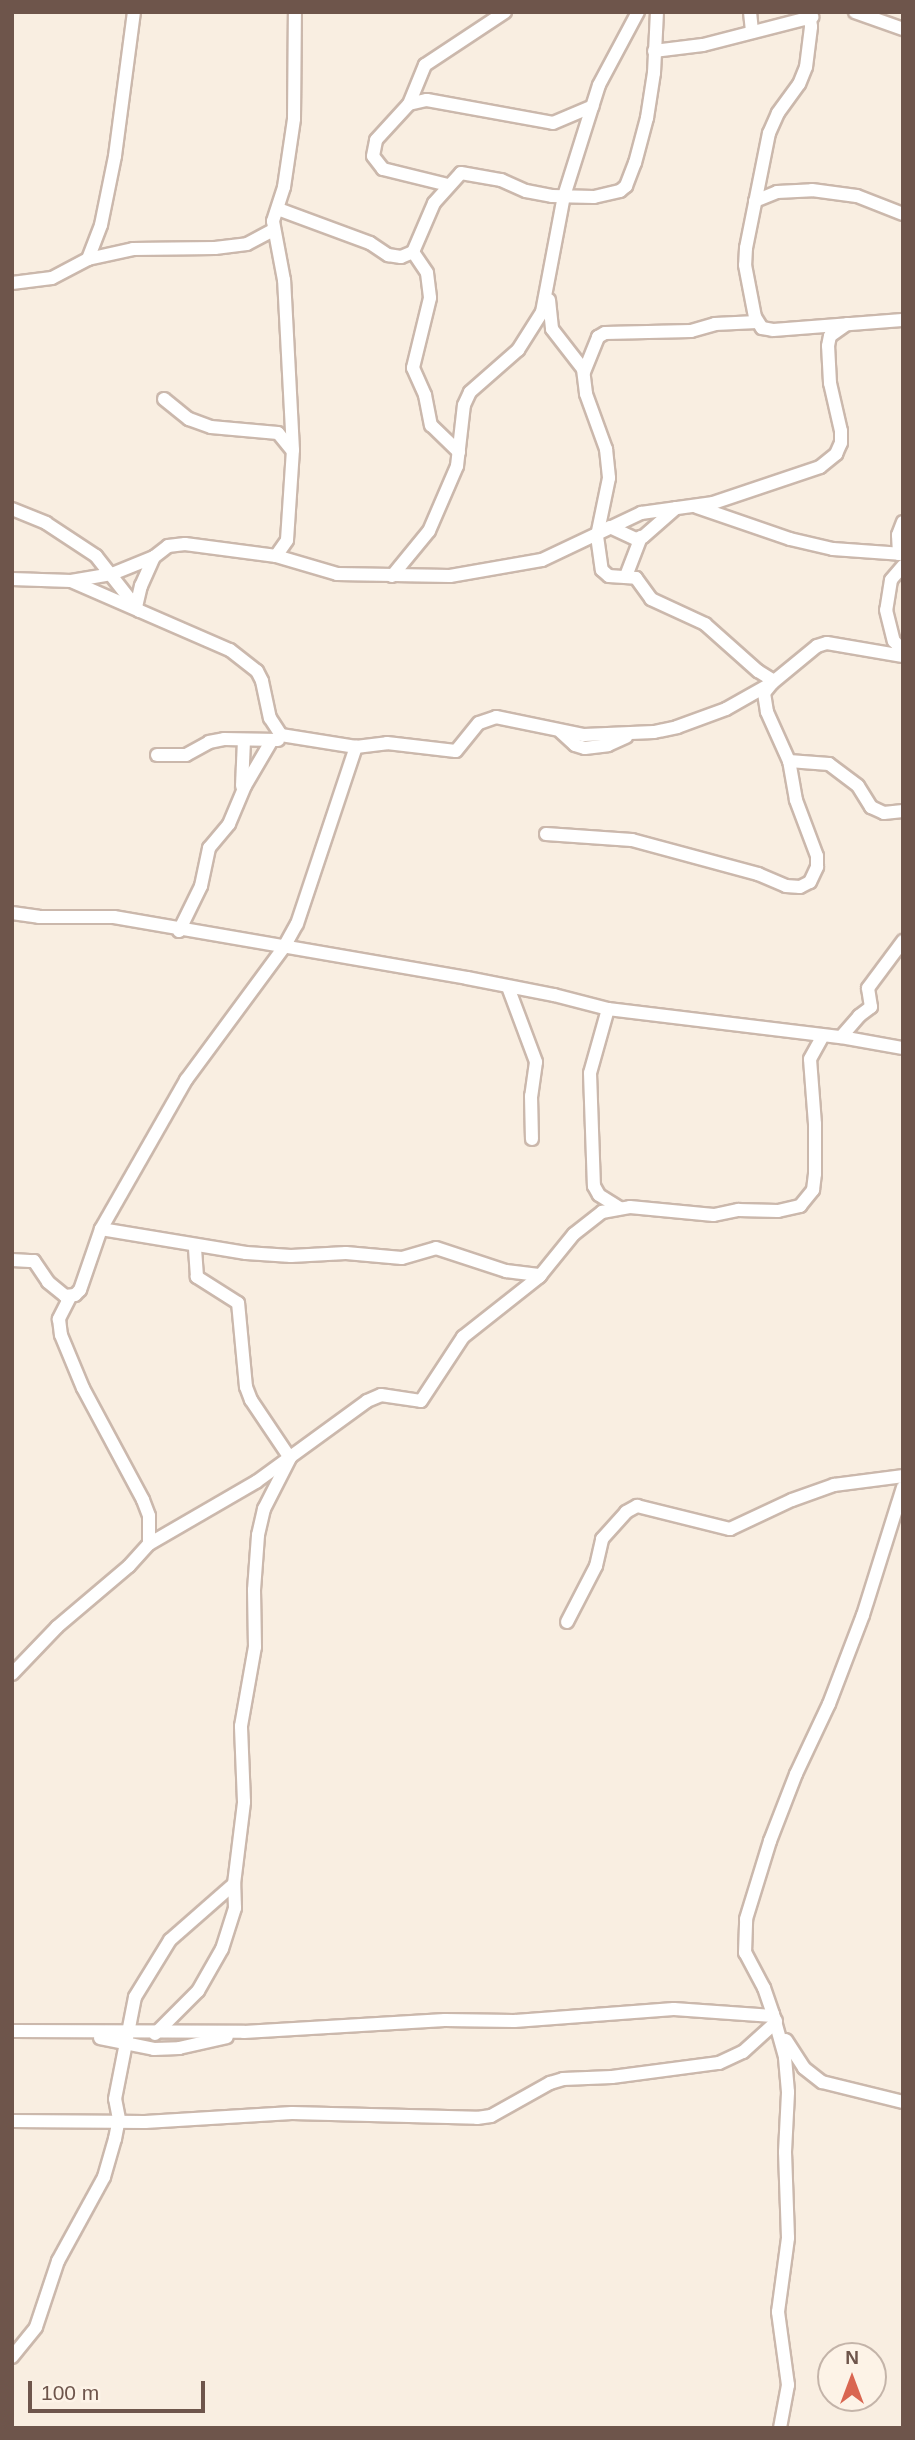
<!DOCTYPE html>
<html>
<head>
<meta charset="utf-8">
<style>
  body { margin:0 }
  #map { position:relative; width:915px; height:2440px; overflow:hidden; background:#f9eee1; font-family:Helvetica,sans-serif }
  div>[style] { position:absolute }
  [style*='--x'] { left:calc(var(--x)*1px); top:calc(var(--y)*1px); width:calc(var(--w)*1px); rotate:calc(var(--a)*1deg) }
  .roads { filter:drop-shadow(2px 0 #cbb8ac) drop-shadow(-2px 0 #cbb8ac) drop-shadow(0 2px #cbb8ac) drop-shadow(0 -2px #cbb8ac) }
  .street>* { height:12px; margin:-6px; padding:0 6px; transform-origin:6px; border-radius:6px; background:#fff }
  span { translate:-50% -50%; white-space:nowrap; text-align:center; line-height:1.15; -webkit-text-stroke:5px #fdf3e7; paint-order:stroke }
  .frame { position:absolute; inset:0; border:14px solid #6e554b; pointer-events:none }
  .north { position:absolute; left:817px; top:2342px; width:70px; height:70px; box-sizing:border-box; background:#fdf3e7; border:2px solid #c4b4a9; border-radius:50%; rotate:0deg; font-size:19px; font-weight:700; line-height:28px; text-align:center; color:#6e554b }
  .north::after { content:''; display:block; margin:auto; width:24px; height:32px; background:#d96651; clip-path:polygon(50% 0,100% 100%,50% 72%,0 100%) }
  .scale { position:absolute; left:28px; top:2381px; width:177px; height:32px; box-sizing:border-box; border:4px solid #6e554b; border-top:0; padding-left:9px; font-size:21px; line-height:24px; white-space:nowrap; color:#6e554b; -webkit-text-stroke:5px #fdf3e7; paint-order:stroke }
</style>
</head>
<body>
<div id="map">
  <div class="roads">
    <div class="street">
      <div style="--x:750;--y:12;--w:20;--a:84"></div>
      <div style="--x:809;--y:12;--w:15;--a:82"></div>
      <div style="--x:811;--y:27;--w:40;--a:97.1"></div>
      <div style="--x:806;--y:67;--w:18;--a:112"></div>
      <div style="--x:799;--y:84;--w:36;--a:126"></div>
      <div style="--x:778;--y:113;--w:22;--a:114"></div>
      <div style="--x:769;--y:133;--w:117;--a:101.3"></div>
      <div style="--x:746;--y:248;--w:17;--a:93"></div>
      <div style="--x:745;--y:265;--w:53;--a:79.1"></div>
      <div style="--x:755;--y:317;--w:13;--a:58"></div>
      <div style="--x:762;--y:328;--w:11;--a:10"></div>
      <div style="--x:773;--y:330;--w:130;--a:-4.4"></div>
      <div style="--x:855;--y:12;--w:51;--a:19.5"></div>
      <div style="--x:654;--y:51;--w:49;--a:-7"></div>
      <div style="--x:703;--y:45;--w:113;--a:-14.4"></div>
      <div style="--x:409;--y:104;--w:18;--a:-13"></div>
      <div style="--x:427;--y:100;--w:128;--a:10.3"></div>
      <div style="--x:553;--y:123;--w:43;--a:-23"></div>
      <div style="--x:448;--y:185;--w:67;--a:-166.2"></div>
      <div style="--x:383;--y:169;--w:16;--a:-128"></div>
      <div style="--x:373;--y:156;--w:16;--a:-79"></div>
      <div style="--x:376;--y:140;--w:49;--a:-47.5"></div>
      <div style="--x:409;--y:104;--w:42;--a:-67.7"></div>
      <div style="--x:425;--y:65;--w:96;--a:-33.5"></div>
      <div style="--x:755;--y:201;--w:24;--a:-22"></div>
      <div style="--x:777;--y:192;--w:35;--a:-3"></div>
      <div style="--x:812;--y:190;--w:45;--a:7.6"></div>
      <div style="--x:857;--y:196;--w:49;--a:21.4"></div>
      <div style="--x:278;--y:209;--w:98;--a:20.3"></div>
      <div style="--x:370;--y:243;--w:22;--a:34"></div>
      <div style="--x:388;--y:255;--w:13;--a:9"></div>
      <div style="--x:401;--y:257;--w:13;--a:-23"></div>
      <div style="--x:413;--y:252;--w:53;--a:-66.8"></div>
      <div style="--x:434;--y:203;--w:40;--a:-48"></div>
      <div style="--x:461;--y:173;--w:41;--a:9.9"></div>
      <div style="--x:501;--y:180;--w:27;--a:24"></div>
      <div style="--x:526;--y:191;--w:26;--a:11"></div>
      <div style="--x:552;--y:196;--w:42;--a:1.4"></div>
      <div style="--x:594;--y:197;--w:27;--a:-13"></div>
      <div style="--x:620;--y:191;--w:8;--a:-40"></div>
      <div style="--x:626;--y:186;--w:25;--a:-69"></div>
      <div style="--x:635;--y:163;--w:47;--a:-75.1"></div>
      <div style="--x:647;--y:118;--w:46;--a:-81.2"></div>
      <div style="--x:654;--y:73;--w:61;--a:-87.2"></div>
      <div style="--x:413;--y:252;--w:25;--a:56"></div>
      <div style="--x:427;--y:273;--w:25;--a:83"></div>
      <div style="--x:430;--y:298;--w:72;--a:103.7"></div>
      <div style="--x:413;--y:368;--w:30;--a:66"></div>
      <div style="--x:425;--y:395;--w:31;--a:79"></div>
      <div style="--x:431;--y:425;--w:39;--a:44"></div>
      <div style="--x:88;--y:259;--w:46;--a:-12.5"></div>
      <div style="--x:133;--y:249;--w:82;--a:-0.7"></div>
      <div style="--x:215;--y:248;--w:32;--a:-7"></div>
      <div style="--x:247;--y:244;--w:30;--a:-28"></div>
      <div style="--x:12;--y:283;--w:40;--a:-7.1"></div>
      <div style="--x:52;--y:278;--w:41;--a:-27.8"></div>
      <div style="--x:88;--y:259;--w:36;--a:-69"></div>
      <div style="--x:101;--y:225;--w:70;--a:-78.5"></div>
      <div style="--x:115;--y:156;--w:145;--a:-82.5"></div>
      <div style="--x:549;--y:300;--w:29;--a:84"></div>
      <div style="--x:552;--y:329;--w:51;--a:52.2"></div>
      <div style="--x:583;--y:369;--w:25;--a:83"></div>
      <div style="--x:586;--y:394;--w:59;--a:70"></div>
      <div style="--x:606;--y:449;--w:29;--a:84"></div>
      <div style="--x:609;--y:478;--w:59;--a:101.7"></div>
      <div style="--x:597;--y:536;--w:34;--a:82"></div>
      <div style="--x:602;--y:570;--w:9;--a:41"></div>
      <div style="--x:609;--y:576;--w:27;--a:4"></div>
      <div style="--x:636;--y:578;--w:26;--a:54"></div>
      <div style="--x:651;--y:599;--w:60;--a:24.8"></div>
      <div style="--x:705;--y:624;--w:71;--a:41.6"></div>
      <div style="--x:758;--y:671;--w:19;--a:32"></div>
      <div style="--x:584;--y:372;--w:38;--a:-68"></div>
      <div style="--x:598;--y:337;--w:8;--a:-30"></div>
      <div style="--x:605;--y:333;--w:86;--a:-1.3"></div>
      <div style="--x:691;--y:331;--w:25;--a:-16"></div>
      <div style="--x:715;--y:324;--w:42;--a:-2.7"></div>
      <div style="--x:164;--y:399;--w:32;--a:39"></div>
      <div style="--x:189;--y:419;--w:23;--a:20"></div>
      <div style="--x:211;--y:427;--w:67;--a:5.1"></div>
      <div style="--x:278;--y:433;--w:22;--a:51"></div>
      <div style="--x:697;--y:507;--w:98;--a:19"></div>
      <div style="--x:790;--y:539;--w:44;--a:13.1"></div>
      <div style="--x:833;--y:549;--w:70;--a:4.1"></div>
      <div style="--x:12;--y:509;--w:37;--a:22"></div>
      <div style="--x:46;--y:523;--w:60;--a:33.4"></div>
      <div style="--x:96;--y:556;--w:65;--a:51.9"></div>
      <div style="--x:610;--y:527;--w:29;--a:25"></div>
      <div style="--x:636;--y:539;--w:7;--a:-16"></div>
      <div style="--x:643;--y:537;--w:44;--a:-41.3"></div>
      <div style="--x:899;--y:554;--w:19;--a:-93"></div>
      <div style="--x:898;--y:535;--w:14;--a:-69"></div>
      <div style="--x:276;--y:556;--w:19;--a:-55"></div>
      <div style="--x:287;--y:540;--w:90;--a:-86.2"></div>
      <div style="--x:293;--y:450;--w:170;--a:-93"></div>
      <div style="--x:284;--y:280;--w:60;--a:-100.6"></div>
      <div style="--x:273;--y:221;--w:36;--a:-72"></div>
      <div style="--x:284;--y:187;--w:69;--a:-81.6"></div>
      <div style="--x:294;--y:119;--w:107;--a:-89.5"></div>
      <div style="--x:903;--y:566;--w:18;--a:131"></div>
      <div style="--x:891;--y:580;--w:30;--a:99"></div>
      <div style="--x:886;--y:610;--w:32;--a:76"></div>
      <div style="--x:894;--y:641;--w:13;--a:48"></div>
      <div style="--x:392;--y:576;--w:58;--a:-50.6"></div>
      <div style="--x:429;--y:531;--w:71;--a:-66.7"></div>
      <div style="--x:457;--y:466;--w:61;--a:-83.5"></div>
      <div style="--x:464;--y:405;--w:14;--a:-65"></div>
      <div style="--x:470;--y:392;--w:64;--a:-41.2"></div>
      <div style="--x:518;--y:350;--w:45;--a:-57.7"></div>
      <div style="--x:542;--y:312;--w:118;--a:-79.3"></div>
      <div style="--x:564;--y:196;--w:116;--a:-72.5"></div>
      <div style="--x:599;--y:85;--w:83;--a:-61.9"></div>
      <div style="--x:626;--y:576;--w:42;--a:-69"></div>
      <div style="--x:12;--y:579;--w:59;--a:1.9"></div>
      <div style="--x:71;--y:581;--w:173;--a:23.5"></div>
      <div style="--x:230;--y:650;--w:34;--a:38"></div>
      <div style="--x:257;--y:671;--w:11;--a:63"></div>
      <div style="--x:262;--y:681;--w:38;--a:78"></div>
      <div style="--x:270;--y:718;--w:20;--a:57"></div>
      <div style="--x:281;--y:735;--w:76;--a:9.1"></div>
      <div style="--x:356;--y:747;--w:31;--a:-7"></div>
      <div style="--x:387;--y:743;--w:69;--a:6.6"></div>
      <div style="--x:456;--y:751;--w:36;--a:-51"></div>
      <div style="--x:479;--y:723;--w:18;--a:-19"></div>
      <div style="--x:496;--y:717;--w:90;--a:11.6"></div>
      <div style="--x:584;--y:735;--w:70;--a:-2.5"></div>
      <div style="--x:654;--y:732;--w:24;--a:-12"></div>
      <div style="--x:677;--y:727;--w:52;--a:-20.2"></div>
      <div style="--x:726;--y:709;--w:53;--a:-29.5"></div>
      <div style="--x:772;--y:683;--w:58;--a:-39.4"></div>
      <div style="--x:817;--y:646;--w:10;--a:-17"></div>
      <div style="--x:827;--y:643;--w:77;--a:9.7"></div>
      <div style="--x:71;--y:581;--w:42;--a:-9.7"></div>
      <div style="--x:112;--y:574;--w:45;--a:-22"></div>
      <div style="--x:154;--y:557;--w:18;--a:-38"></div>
      <div style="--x:168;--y:546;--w:17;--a:-7"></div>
      <div style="--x:185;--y:544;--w:92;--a:7.5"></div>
      <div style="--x:276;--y:556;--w:64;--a:16.4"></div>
      <div style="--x:337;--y:574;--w:113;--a:1"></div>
      <div style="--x:450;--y:576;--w:93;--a:-9.9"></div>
      <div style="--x:542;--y:560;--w:110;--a:-25.4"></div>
      <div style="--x:641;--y:513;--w:73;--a:-7.9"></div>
      <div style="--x:713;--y:503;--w:113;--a:-18.6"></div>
      <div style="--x:820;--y:467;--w:21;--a:-39"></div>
      <div style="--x:836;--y:454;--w:12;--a:-66"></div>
      <div style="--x:841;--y:443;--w:12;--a:-90"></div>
      <div style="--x:841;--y:431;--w:49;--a:-102.9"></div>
      <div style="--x:830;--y:383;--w:37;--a:-93"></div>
      <div style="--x:828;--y:346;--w:10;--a:-79"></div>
      <div style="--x:830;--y:336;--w:21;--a:-35"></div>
      <div style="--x:139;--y:611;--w:5;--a:-127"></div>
      <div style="--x:136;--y:607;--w:22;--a:-77"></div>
      <div style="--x:141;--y:586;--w:32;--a:-66"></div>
      <div style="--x:561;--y:732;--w:19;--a:43"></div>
      <div style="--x:575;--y:745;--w:10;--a:17"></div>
      <div style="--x:585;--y:748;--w:23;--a:-7"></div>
      <div style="--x:608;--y:745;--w:20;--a:-24"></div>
      <div style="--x:157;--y:755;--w:29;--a:0"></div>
      <div style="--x:186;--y:755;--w:26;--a:-29"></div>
      <div style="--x:209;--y:742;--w:15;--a:-11"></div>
      <div style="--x:224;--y:739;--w:54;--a:1.1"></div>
      <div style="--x:789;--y:761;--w:40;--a:4.3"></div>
      <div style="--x:829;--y:764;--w:36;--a:37"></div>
      <div style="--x:858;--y:786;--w:25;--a:58"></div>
      <div style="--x:871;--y:807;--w:14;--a:25"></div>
      <div style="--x:884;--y:813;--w:19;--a:-6"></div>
      <div style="--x:242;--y:786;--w:45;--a:-87.5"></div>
      <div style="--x:546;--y:834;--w:86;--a:4"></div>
      <div style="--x:632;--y:840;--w:131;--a:15.1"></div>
      <div style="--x:758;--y:874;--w:30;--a:23"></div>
      <div style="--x:786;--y:886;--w:14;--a:4"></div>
      <div style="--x:800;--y:887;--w:11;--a:-27"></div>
      <div style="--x:810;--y:882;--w:17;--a:-65"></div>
      <div style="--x:817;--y:867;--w:11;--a:-90"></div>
      <div style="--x:817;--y:856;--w:60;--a:-110.6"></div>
      <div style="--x:796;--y:800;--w:40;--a:-100"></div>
      <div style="--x:789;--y:761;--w:54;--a:-114.2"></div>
      <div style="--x:767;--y:712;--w:19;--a:-99"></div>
      <div style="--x:764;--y:693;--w:13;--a:-51"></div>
      <div style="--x:12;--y:913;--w:27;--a:8"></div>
      <div style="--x:39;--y:917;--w:75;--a:0"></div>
      <div style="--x:114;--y:917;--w:358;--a:9.8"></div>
      <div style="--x:467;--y:978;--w:89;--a:11.1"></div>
      <div style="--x:554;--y:995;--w:56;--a:14.5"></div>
      <div style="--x:608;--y:1009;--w:235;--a:6.9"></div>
      <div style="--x:841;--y:1037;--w:63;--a:10.1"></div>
      <div style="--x:179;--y:931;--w:50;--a:-63.9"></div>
      <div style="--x:201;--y:886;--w:39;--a:-78"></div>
      <div style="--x:209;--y:848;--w:31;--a:-50"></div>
      <div style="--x:229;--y:824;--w:41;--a:-67.2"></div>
      <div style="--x:245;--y:786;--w:53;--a:-59.6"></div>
      <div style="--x:508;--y:987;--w:80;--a:69.5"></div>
      <div style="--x:536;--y:1062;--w:34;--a:98"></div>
      <div style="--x:531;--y:1096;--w:43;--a:88.7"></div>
      <div style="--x:608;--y:1009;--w:66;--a:105.7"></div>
      <div style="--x:590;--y:1073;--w:113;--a:88"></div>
      <div style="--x:594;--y:1186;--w:10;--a:61"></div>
      <div style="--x:599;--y:1195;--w:25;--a:32"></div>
      <div style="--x:841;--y:1037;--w:28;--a:-49"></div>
      <div style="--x:859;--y:1016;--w:15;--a:-37"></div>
      <div style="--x:871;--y:1007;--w:19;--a:-99"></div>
      <div style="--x:868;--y:988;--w:59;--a:-53.3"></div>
      <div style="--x:101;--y:1229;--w:147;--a:9.4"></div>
      <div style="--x:246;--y:1253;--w:45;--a:3.8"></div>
      <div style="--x:291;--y:1256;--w:55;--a:-3.1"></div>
      <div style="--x:346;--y:1253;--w:56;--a:5.1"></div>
      <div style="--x:402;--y:1258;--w:35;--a:-16"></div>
      <div style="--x:436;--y:1248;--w:74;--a:18.2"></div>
      <div style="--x:506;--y:1271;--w:35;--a:7"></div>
      <div style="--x:12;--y:1260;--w:22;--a:3"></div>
      <div style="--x:34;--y:1261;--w:25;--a:56"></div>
      <div style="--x:48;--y:1282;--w:22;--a:39"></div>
      <div style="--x:65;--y:1296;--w:10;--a:-6"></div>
      <div style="--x:75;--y:1295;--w:7;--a:-45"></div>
      <div style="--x:80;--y:1290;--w:65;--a:-71"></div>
      <div style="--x:101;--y:1229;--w:172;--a:-60.3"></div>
      <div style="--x:186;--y:1080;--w:165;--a:-53.6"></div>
      <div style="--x:284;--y:947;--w:26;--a:-61"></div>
      <div style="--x:297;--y:924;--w:187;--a:-71.6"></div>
      <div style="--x:70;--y:1297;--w:25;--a:117"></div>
      <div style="--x:59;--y:1319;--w:16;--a:83"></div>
      <div style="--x:61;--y:1335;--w:57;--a:67.5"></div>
      <div style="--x:83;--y:1388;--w:127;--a:61.8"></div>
      <div style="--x:143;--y:1500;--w:17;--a:69"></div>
      <div style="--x:149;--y:1516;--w:28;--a:90"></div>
      <div style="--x:567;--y:1622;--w:63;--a:-62.6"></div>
      <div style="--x:596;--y:1566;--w:28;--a:-77"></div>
      <div style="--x:602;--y:1539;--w:36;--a:-48"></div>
      <div style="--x:626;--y:1512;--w:13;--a:-29"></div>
      <div style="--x:637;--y:1506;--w:96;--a:13.9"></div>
      <div style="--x:730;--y:1529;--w:68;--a:-25.1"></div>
      <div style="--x:792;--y:1500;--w:45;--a:-19.7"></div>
      <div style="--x:834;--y:1485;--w:70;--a:-7.4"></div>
      <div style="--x:12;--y:1674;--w:65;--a:-46.2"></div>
      <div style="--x:57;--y:1627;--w:94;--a:-40.3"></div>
      <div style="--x:129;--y:1566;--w:30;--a:-48"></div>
      <div style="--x:149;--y:1544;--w:124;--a:-30.1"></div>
      <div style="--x:256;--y:1482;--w:137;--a:-36.1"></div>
      <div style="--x:367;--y:1401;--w:15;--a:-23"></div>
      <div style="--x:381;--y:1395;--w:40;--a:8.5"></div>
      <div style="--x:421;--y:1401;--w:77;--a:-56.7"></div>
      <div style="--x:463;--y:1337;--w:97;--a:-38.3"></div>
      <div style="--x:539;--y:1277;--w:55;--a:-50.9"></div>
      <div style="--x:574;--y:1234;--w:36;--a:-38"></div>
      <div style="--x:602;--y:1212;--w:28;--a:-10"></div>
      <div style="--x:630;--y:1207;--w:84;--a:5.4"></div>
      <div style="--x:714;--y:1215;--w:25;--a:-12"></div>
      <div style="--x:738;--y:1210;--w:40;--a:1.4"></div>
      <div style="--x:778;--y:1211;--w:23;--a:-13"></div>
      <div style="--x:800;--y:1206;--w:21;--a:-51"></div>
      <div style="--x:813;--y:1190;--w:16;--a:-83"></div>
      <div style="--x:815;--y:1174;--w:50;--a:-90"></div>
      <div style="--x:815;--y:1124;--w:65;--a:-94.4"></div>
      <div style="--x:810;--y:1059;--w:26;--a:-61"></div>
      <div style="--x:12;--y:2031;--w:232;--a:0.2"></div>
      <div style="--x:244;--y:2032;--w:201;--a:-3.4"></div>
      <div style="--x:445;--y:2020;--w:69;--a:0.8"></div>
      <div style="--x:514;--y:2021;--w:160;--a:-4.3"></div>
      <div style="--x:674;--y:2009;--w:99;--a:4"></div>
      <div style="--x:773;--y:2016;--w:6;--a:59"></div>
      <div style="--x:155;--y:2034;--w:61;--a:-45"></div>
      <div style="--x:198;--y:1991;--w:48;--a:-60.3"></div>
      <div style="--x:222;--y:1949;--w:43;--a:-72.4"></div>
      <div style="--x:235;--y:1908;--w:24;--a:-92"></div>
      <div style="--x:234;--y:1884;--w:83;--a:-83"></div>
      <div style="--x:244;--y:1802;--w:76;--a:-92.3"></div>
      <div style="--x:241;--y:1726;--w:80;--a:-80"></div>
      <div style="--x:255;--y:1647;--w:57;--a:-91"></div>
      <div style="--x:254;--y:1590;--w:55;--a:-85.8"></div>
      <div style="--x:258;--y:1535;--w:27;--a:-77"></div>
      <div style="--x:264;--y:1509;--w:57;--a:-63"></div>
      <div style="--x:290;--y:1458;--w:70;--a:-123.9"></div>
      <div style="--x:251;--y:1400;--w:14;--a:-111"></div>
      <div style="--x:246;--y:1387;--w:84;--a:-95.4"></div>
      <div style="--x:238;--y:1303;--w:49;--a:-147.6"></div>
      <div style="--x:197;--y:1277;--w:32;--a:-94"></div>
      <div style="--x:100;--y:2038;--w:55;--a:11.5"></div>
      <div style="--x:154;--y:2049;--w:25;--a:-2"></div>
      <div style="--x:179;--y:2048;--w:49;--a:-12.9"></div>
      <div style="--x:786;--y:2040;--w:33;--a:57"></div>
      <div style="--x:804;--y:2068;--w:23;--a:38"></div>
      <div style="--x:822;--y:2082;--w:83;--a:13.9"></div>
      <div style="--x:12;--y:2121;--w:133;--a:0.4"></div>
      <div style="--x:145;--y:2122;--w:147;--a:-3.5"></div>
      <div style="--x:292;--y:2113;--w:185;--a:1.5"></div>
      <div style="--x:477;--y:2118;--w:14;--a:-8"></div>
      <div style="--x:491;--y:2116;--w:68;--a:-29.2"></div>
      <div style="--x:550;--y:2083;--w:14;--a:-17"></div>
      <div style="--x:563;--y:2079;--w:49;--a:-2.3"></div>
      <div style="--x:612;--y:2077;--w:108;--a:-7.5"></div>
      <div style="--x:719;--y:2063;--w:26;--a:-25"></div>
      <div style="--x:743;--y:2052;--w:43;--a:-42.2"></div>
      <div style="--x:12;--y:2357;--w:38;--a:-51"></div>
      <div style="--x:36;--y:2327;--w:70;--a:-71.6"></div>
      <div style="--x:58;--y:2261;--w:96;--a:-61.3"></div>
      <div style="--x:104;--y:2177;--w:40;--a:-74"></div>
      <div style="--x:115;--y:2139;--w:20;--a:-79"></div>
      <div style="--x:119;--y:2119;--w:20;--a:-101"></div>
      <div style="--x:115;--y:2099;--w:104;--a:-78.9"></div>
      <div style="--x:135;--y:1997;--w:67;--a:-58.4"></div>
      <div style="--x:170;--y:1940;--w:85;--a:-41.2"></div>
      <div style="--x:780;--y:2428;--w:44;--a:-79.5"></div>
      <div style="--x:788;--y:2385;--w:74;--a:-97.8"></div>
      <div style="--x:778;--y:2312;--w:75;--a:-82.3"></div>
      <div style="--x:788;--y:2238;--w:86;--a:-92"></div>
      <div style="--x:785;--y:2152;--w:60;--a:-87.1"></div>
      <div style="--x:788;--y:2092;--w:35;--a:-95"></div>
      <div style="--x:785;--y:2057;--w:45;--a:-105.6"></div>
      <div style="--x:773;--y:2014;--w:28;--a:-109"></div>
      <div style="--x:764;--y:1988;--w:40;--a:-118"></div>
      <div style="--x:745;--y:1953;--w:34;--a:-88"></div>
      <div style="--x:746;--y:1919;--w:82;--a:-72.9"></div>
      <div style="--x:770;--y:1841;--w:72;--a:-68.8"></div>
      <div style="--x:796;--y:1774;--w:77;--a:-64.8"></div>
      <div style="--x:829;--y:1704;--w:95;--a:-69.1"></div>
      <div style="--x:863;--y:1615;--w:134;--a:-72.6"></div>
    </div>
  </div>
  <div class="frame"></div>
  <div class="north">N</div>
  <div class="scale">100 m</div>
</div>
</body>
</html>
